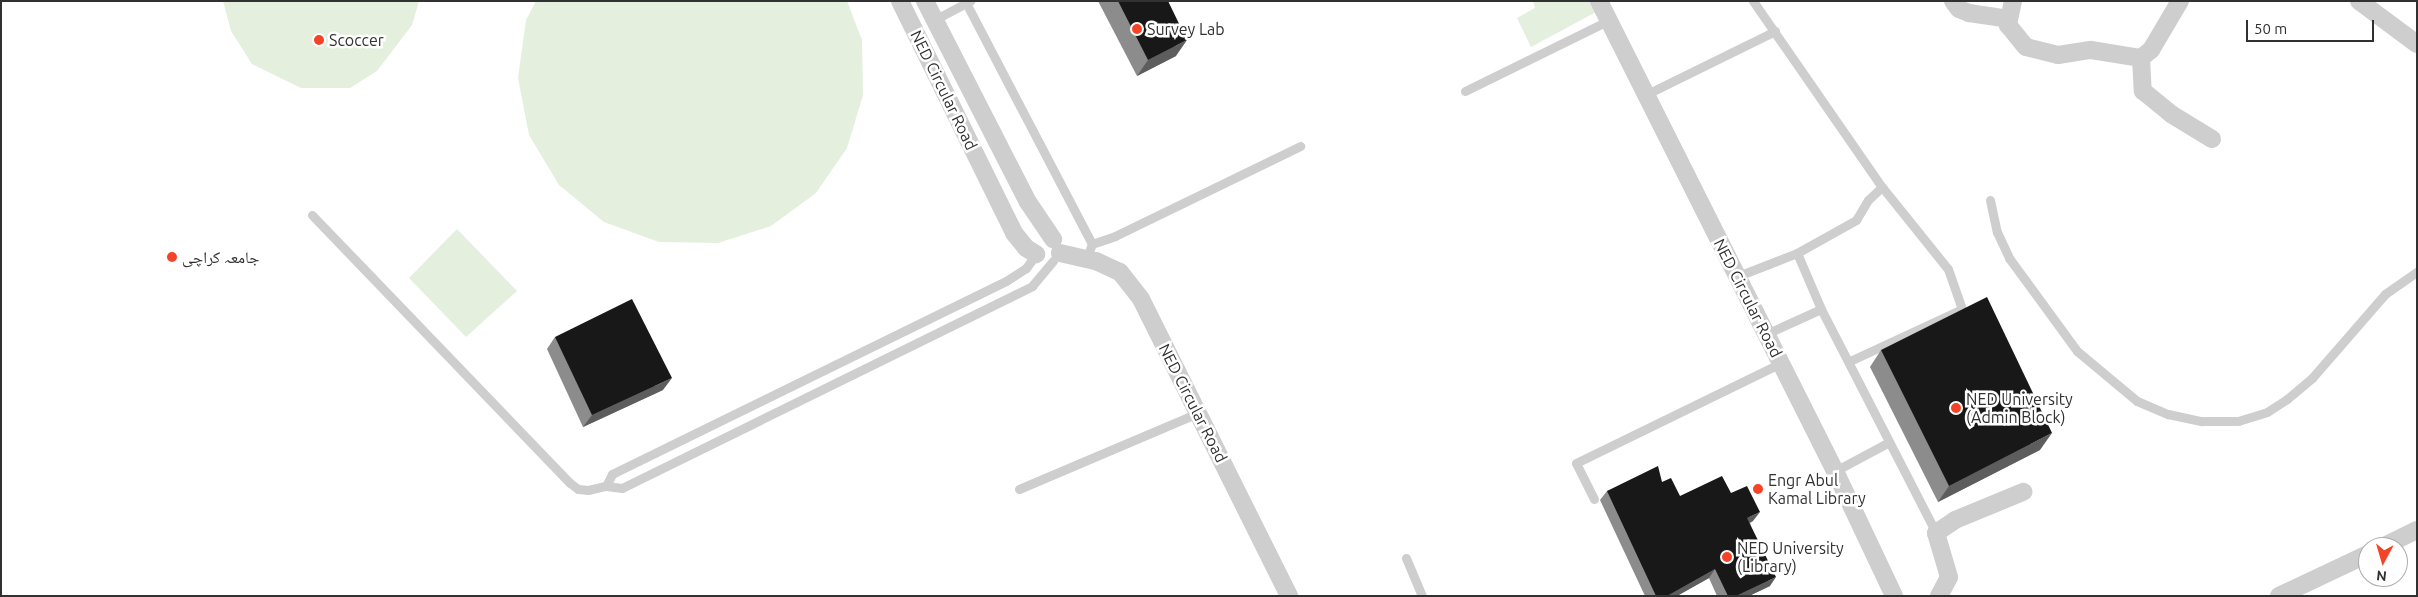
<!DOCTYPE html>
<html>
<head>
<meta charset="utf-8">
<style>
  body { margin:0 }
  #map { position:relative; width:2418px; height:597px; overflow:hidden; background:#fff; font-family:Ubuntu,"Noto Naskh Arabic",sans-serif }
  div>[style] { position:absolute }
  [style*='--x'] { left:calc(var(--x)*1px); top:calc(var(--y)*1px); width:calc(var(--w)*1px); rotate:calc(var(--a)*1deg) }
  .green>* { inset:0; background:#e4efde }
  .service>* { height:9px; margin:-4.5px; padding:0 4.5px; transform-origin:4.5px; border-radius:4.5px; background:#cecece }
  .minor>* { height:18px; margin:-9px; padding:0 9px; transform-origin:9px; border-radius:9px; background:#cecece }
  .wall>* { inset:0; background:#8c8c8c }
  .shaded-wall>* { inset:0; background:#5d5d5d }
  .building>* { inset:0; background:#181818 }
  .dots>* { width:14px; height:14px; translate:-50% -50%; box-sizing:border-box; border:2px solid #fff; border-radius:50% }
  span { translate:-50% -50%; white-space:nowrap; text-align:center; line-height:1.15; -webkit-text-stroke:5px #fff; paint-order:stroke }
  .poi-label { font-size:16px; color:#313131 }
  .left { translate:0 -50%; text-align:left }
  .street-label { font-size:16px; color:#313131 }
  .frame { position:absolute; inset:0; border:2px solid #313131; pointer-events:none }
  .north { position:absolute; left:2358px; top:537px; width:50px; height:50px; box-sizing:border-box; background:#fff; border:1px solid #adadad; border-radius:50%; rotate:186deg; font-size:14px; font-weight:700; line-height:20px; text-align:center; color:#313131 }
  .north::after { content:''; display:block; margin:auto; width:18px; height:22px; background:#f44327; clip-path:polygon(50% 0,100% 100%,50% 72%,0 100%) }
  .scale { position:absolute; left:2246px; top:20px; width:128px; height:22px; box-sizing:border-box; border:2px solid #313131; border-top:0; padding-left:6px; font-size:15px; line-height:18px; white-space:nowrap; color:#313131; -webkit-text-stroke:4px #fff; paint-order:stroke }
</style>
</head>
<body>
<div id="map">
  <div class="green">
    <div style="clip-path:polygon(223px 1px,419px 1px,412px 25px,377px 71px,350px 88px,301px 88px,252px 64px,231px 31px)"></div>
    <div style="clip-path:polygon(536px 1px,847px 1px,862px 40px,863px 95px,847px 148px,816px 193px,771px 226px,718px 243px,659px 242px,604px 222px,559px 185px,529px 135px,518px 78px,526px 20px)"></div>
    <div style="clip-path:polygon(1533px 1px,1591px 1px,1596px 12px,1531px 47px,1517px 18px,1535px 8px)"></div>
    <div style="clip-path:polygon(457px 229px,517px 291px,466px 337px,409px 278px)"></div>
  </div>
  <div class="service">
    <div style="--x:965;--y:1;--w:274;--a:62.4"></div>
    <div style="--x:1753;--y:1;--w:226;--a:55.3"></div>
    <div style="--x:1882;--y:187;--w:105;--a:51.2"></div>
    <div style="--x:1948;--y:269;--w:42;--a:70.7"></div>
    <div style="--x:1962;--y:309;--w:123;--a:155.1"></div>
    <div style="--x:934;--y:20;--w:41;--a:-27.8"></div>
    <div style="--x:1465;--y:91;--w:161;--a:-26.2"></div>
    <div style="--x:1645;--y:95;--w:145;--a:-26.2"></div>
    <div style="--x:1990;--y:200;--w:33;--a:78"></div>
    <div style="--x:1997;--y:232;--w:29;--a:65"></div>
    <div style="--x:2009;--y:258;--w:115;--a:53.8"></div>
    <div style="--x:2077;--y:351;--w:78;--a:39.8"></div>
    <div style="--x:2137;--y:401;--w:34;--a:23"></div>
    <div style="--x:2168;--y:414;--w:35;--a:12"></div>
    <div style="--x:2202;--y:421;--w:36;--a:0"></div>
    <div style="--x:2238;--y:421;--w:30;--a:-17"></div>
    <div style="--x:2267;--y:412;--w:24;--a:-33"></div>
    <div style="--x:2287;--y:399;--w:33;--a:-40"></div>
    <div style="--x:2312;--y:378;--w:111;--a:-49"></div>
    <div style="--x:2385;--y:294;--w:39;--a:-35"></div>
    <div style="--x:312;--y:215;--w:372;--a:46.1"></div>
    <div style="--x:570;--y:483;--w:10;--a:37"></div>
    <div style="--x:578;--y:489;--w:10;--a:6"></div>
    <div style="--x:588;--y:490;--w:18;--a:-13"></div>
    <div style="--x:606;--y:486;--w:16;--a:7"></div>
    <div style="--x:622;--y:488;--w:457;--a:-26.2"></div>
    <div style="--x:1032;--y:286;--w:33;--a:-50"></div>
    <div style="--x:1090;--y:249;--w:5;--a:-68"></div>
    <div style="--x:1092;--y:244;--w:24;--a:-19"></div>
    <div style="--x:1115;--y:236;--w:206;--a:-25.9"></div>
    <div style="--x:1797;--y:253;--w:61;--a:66.8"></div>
    <div style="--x:1821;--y:309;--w:252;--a:62.8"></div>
    <div style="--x:1738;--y:276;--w:63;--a:-21.3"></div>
    <div style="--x:1797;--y:253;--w:68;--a:-29.2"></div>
    <div style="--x:1856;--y:220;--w:23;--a:-59"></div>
    <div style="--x:1868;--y:200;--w:19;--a:-43"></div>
    <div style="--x:1766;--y:334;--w:60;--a:-24.4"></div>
    <div style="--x:1835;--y:471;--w:61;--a:-28.2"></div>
    <div style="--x:606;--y:486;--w:13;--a:-63"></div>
    <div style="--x:612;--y:474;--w:439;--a:-26.1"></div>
    <div style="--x:1006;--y:281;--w:24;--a:-33"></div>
    <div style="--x:1026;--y:268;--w:17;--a:-54"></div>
    <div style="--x:1019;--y:489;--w:194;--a:-23"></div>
    <div style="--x:1594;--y:499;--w:40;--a:-116.6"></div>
    <div style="--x:1576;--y:463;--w:228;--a:-26"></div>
    <div style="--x:1406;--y:558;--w:41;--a:67.2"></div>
  </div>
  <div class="minor">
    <div style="--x:900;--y:1;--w:258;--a:63.8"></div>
    <div style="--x:1014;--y:233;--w:19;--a:51"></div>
    <div style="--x:1026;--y:248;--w:12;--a:31"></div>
    <div style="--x:925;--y:1;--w:226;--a:62.9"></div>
    <div style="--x:1028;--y:202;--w:45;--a:56"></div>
    <div style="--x:1599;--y:1;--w:526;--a:63.34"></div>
    <div style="--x:1835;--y:471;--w:138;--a:64.7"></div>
    <div style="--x:1953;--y:1;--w:10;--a:53"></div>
    <div style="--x:1959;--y:9;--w:11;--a:22"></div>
    <div style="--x:1969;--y:13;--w:40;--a:8.5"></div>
    <div style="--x:2013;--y:1;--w:25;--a:102"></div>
    <div style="--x:2008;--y:25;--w:28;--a:51"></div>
    <div style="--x:2026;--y:47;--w:33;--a:14"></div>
    <div style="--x:2058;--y:55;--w:33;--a:-9"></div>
    <div style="--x:2091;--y:50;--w:51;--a:9.1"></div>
    <div style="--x:2141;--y:58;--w:13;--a:-39"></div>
    <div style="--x:2151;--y:50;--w:57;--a:-59.4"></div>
    <div style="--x:2359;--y:1;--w:72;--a:36.6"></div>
    <div style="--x:2141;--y:58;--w:33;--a:87"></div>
    <div style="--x:2143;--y:91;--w:36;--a:39"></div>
    <div style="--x:2171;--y:114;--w:48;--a:31.4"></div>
    <div style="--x:1060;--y:253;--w:37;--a:13"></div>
    <div style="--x:1096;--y:261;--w:26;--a:25"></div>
    <div style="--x:1120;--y:272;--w:34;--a:52"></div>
    <div style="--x:1141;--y:299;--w:332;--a:63.5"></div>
    <div style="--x:2382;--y:547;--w:39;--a:-26"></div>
    <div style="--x:1939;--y:596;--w:21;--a:-62"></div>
    <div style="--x:1949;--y:577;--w:46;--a:-106.5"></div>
    <div style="--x:1936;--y:533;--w:23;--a:-34"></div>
    <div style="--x:1955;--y:520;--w:74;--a:-22.4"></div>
    <div style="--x:2279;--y:596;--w:98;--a:-25.3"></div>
  </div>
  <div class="wall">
    <div style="clip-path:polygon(1098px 1px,1168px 1px,1176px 56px,1137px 76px)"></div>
    <div style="clip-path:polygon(555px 337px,663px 390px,583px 427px,547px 349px)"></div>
    <div style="clip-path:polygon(1881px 350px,2040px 450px,1938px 502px,1870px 367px)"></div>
    <div style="clip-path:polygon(1662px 482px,1680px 496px,1731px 493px,1753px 521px,1750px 523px,1770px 586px,1749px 596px,1717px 596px,1709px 578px,1677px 596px,1645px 596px,1600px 500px,1607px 491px)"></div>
  </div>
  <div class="shaded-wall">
    <div style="clip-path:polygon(1187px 40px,1176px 56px,1137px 76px,1148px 60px)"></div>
    <div style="clip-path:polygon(672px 378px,663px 390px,583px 427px,592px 415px)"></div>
    <div style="clip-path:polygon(2052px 433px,2040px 450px,1938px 502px,1949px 486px)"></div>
    <div style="clip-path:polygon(1760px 512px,1753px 521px,1741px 527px,1747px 518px)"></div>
    <div style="clip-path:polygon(1715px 569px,1709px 578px,1677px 596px,1667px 596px)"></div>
    <div style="clip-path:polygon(1776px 577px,1770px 586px,1749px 596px,1736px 596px)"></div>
  </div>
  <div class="building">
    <div style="clip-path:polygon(1118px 1px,1168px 1px,1187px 40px,1148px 60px)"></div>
    <div style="clip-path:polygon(1987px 297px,2052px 433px,1949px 486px,1881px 350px)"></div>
    <div style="clip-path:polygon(632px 299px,672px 378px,592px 415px,555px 337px)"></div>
    <div style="clip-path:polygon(1658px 466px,1662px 482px,1671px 478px,1680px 496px,1722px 476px,1731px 493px,1747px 486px,1760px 512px,1747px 518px,1776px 577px,1736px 596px,1728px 596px,1715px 569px,1667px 596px,1656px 596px,1607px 491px)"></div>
  </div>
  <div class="dots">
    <div style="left:1137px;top:29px;background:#f44327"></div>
    <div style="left:319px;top:40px;background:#f44327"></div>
    <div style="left:172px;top:257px;background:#f44327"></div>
    <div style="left:1956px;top:408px;background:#f44327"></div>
    <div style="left:1758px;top:489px;background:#f44327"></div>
    <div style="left:1727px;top:557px;background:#f44327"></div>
  </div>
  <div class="poi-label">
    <span class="left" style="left:1147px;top:29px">Survey Lab</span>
    <span class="left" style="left:329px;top:40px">Scoccer</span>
    <span class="left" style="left:182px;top:257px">جامعہ کراچی</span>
    <span class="left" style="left:1966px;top:408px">NED University<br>(Admin Block)</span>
    <span class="left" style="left:1768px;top:489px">Engr Abul<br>Kamal Library</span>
    <span class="left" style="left:1737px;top:557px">NED University<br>(Library)</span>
  </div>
  <div class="street-label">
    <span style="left:944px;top:90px;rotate:64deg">NED Circular Road</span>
    <span style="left:1748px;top:298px;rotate:63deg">NED Circular Road</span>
    <span style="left:1193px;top:403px;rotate:63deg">NED Circular Road</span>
  </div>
  <div class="frame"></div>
  <div class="north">N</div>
  <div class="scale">50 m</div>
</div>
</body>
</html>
